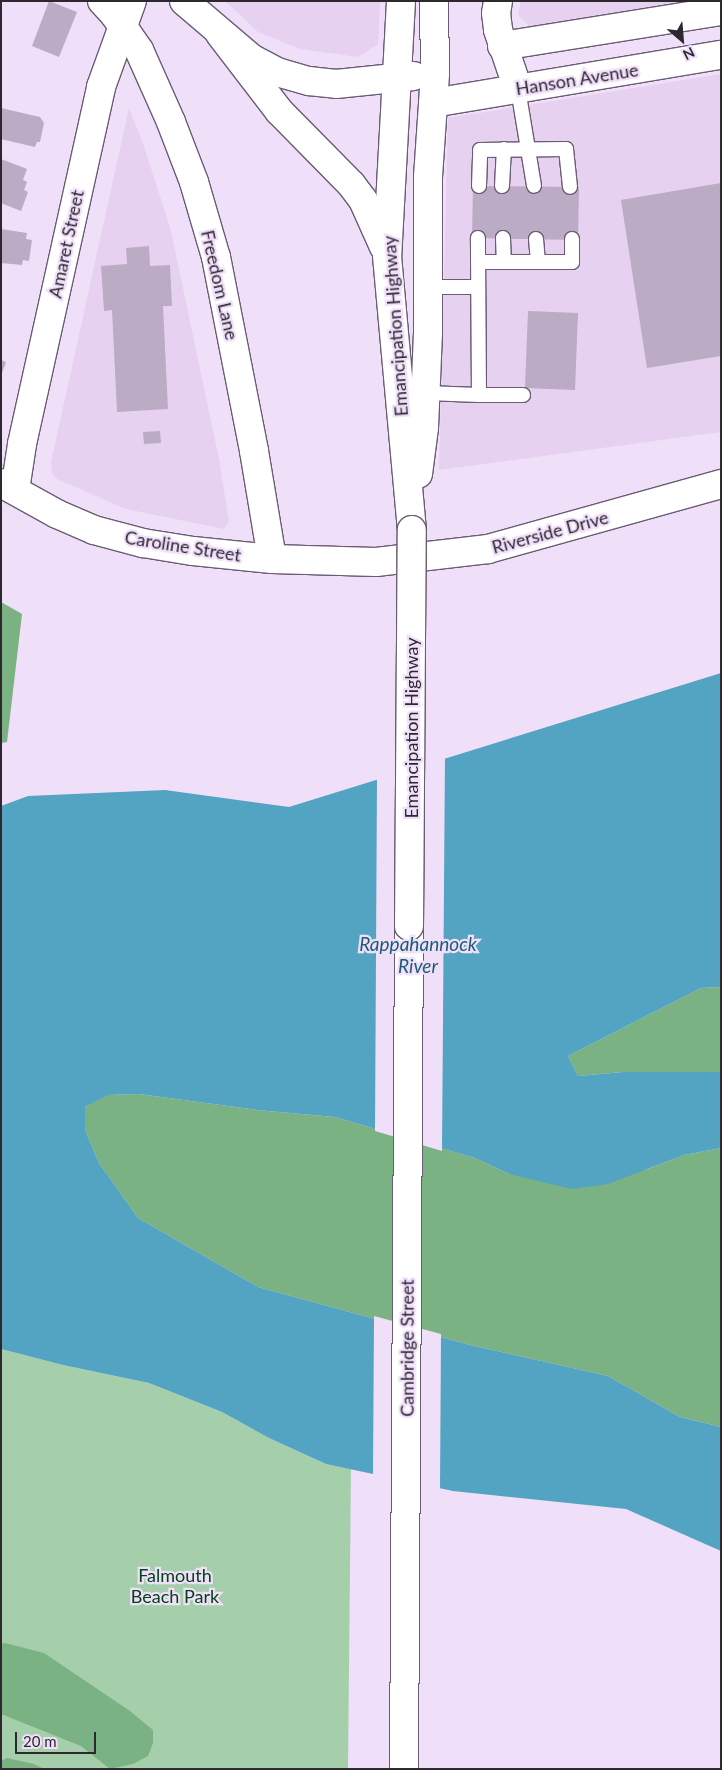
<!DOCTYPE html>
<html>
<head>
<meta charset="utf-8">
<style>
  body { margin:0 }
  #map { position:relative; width:722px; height:1770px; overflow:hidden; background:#f0dff9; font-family:Lato,sans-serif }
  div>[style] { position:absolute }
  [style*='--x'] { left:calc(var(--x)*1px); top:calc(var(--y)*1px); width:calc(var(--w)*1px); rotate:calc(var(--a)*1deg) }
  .built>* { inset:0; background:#e6d1f1 }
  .green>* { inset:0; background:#a5cfab }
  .forest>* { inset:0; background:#7ab283 }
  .water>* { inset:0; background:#53a3c2 }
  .pier>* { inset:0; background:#f0dff9 }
  .building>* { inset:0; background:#bbabc4 }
  .roads { filter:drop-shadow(1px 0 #6b5c73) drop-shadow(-1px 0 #6b5c73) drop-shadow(0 1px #6b5c73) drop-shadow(0 -1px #6b5c73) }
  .service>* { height:14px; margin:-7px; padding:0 7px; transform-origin:7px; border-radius:7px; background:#fff }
  .minor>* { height:28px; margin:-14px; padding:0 14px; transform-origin:14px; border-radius:14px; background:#fff }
  .tertiary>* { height:28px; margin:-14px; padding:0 14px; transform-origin:14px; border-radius:14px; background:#fff }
  .primary>* { height:28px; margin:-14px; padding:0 14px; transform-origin:14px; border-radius:14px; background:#fff }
  .bridges { filter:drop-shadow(1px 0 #6b5c73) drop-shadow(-1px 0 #6b5c73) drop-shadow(0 1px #6b5c73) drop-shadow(0 -1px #6b5c73) }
  .primary-bridge>* { height:28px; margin:-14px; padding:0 14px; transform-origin:14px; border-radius:14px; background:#fff }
  span { translate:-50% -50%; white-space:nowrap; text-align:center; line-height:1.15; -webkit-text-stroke:4.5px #f0dff9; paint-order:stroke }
  .street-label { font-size:18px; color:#2d2730 }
  .park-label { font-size:18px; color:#004317 }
  .water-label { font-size:19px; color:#1d5d73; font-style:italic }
  .frame { position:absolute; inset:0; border:2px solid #2d2730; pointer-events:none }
  .north { position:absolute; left:657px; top:15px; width:50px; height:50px; -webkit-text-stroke:4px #f0dff9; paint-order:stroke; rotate:153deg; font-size:14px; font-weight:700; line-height:20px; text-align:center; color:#2d2730 }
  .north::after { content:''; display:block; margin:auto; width:18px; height:22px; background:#2d2730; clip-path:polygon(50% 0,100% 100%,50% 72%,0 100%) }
  .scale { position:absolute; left:15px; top:1732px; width:81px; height:22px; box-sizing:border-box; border:2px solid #2d2730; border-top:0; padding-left:6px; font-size:15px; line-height:18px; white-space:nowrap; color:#2d2730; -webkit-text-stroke:4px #f0dff9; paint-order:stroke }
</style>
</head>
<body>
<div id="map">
  <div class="built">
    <div style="clip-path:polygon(225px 1px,380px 1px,378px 44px,358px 57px,300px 49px,258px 32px)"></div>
    <div style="clip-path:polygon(521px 1px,691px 1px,536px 32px,518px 15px)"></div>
    <div style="clip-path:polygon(721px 74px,721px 432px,439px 470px,448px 118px)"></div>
    <div style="clip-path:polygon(129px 108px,143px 143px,171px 231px,219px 459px,229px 522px,224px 529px,126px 509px,57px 479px,52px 473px,51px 462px)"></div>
  </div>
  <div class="green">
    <div style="clip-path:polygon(1px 1349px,63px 1365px,149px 1383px,222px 1412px,269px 1438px,326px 1464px,351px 1469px,348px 1769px,1px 1769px)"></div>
  </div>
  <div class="forest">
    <div style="clip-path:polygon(1px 602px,22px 614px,7px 742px,1px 743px)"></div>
    <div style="clip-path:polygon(721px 987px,721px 1072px,623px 1072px,578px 1076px,568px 1056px,701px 988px)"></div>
    <div style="clip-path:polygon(139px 1094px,257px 1110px,335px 1117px,475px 1158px,509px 1174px,645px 1170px,684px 1155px,721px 1148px,721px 1427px,680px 1417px,608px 1376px,470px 1345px,258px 1287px,138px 1218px,99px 1163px,85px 1130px,85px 1107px,107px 1095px)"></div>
    <div style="clip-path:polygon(5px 1643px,44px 1653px,130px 1711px,153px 1730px,153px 1743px,148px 1756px,133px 1764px,110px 1769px,81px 1746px,1px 1714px,1px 1644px)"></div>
    <div style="clip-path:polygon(7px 1758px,34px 1764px,44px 1769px,1px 1769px,1px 1761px)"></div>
  </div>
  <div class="water">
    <div style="clip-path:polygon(721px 673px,721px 987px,701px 988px,568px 1056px,578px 1076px,623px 1072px,721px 1072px,721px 1148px,684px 1155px,608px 1184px,572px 1189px,509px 1174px,475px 1158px,335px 1117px,257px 1110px,139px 1094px,108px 1095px,85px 1107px,85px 1130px,99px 1163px,138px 1218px,258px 1287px,470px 1345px,608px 1376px,680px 1417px,721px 1427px,721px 1551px,626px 1509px,453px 1491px,326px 1464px,269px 1438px,222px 1412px,149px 1383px,63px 1365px,1px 1349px,1px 806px,28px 796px,165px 790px,289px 807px)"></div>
  </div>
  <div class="pier">
    <div style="clip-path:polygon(445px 756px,442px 1151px,375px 1131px,377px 777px)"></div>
    <div style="clip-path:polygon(374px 1316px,441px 1334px,440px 1491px,373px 1477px)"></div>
  </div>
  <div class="building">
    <div style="clip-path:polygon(49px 1px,77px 12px,59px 57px,32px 46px)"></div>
    <div style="clip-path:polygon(1px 108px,40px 117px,44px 123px,40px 142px,37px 142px,35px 147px,1px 139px)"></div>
    <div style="clip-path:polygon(1px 159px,27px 169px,23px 180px,27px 182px,24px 190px,28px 192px,21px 211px,1px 203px)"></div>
    <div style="clip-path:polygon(721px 183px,721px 356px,647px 368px,621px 200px)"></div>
    <div style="clip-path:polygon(473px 186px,579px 187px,578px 240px,472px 238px)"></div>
    <div style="clip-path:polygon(1px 229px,27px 233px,26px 239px,32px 240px,29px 261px,23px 260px,22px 265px,1px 263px)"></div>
    <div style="clip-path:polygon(149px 246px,150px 266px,170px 265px,172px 306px,163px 306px,168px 409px,117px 412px,112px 310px,104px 311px,101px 266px,127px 264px,126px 248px)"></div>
    <div style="clip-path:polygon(528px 311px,578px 313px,575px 390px,525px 388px)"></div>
    <div style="clip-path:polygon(1px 360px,6px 362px,1px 376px)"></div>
    <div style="clip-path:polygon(160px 431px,161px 443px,144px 444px,143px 432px)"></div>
  </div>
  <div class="roads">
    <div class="service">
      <div style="--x:518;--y:89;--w:98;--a:80.6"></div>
      <div style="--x:479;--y:186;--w:36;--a:-88"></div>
      <div style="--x:480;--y:150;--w:86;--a:-0.7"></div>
      <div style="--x:566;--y:149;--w:38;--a:84"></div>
      <div style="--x:502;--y:186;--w:37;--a:-87"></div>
      <div style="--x:503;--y:238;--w:23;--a:88"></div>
      <div style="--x:536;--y:239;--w:22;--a:85"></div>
      <div style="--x:478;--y:262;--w:94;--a:0"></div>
      <div style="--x:572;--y:262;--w:23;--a:-90"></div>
      <div style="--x:427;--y:287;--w:51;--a:0"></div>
      <div style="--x:426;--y:393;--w:53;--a:2.2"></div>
      <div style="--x:479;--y:395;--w:157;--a:-90.4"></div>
      <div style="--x:479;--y:395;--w:44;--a:0"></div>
    </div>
    <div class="minor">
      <div style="--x:102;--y:1;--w:18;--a:47"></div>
      <div style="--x:114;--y:14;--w:44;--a:55.2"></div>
      <div style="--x:139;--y:50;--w:79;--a:66"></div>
      <div style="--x:171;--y:122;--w:64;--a:69"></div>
      <div style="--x:194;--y:182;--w:78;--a:73.7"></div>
      <div style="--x:216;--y:257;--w:198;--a:78.9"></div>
      <div style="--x:254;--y:451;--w:109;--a:80.5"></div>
      <div style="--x:498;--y:1;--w:12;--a:99"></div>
      <div style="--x:496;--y:13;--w:17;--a:83"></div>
      <div style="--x:498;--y:30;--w:62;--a:71.3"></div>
      <div style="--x:502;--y:46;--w:222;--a:-9.1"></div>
      <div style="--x:433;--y:103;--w:292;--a:-9.5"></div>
      <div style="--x:15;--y:490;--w:47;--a:-81.3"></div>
      <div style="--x:22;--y:444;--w:366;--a:-77.5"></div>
      <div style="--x:101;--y:87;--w:91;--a:-70.2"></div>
    </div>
    <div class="tertiary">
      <div style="--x:1;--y:483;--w:64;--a:29"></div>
      <div style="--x:57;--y:514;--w:40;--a:23.4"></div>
      <div style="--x:94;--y:530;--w:51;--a:14.9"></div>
      <div style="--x:143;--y:543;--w:51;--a:9.1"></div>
      <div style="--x:193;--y:551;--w:79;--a:5.8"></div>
      <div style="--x:272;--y:559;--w:104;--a:1.7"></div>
      <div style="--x:376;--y:562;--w:113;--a:-6.6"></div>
      <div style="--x:488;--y:549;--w:242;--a:-15.6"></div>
    </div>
    <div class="primary">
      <div style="--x:184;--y:1;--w:88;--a:40.4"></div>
      <div style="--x:251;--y:58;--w:30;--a:28"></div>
      <div style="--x:277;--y:72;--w:33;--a:16"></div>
      <div style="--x:309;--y:81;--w:27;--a:6"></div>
      <div style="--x:336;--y:84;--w:78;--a:-5.9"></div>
      <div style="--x:401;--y:1;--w:255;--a:93.1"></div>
      <div style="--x:387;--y:256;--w:275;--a:84.8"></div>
      <div style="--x:220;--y:34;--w:97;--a:52.5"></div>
      <div style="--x:279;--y:111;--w:103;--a:45.4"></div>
      <div style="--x:351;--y:184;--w:20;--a:53"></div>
      <div style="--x:363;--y:200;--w:51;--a:65.9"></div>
      <div style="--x:418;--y:474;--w:46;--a:-82.6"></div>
      <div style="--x:424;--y:428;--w:95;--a:-87.6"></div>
      <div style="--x:428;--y:333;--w:156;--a:-90"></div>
      <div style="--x:428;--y:177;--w:104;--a:-86.1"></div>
      <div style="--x:435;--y:73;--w:72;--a:-90.8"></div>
      <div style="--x:404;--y:1769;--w:843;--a:-89.66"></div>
    </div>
  </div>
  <div class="bridges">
    <div class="primary-bridge">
      <div style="--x:409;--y:926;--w:396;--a:-89.6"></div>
    </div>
  </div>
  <div class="street-label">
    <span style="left:577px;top:79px;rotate:-9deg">Hanson Avenue</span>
    <span style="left:66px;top:244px;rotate:-78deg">Amaret Street</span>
    <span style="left:220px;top:285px;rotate:77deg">Freedom Lane</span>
    <span style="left:395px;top:326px;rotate:-94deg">Emancipation Highway</span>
    <span style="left:550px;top:532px;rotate:-15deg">Riverside Drive</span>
    <span style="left:183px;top:546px;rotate:9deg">Caroline Street</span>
    <span style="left:411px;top:728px;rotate:-90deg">Emancipation Highway</span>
    <span style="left:407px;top:1348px;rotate:-90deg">Cambridge Street</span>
  </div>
  <div class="park-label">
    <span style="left:175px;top:1586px">Falmouth<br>Beach Park</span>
  </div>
  <div class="water-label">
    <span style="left:418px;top:955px">Rappahannock<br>River</span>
  </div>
  <div class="frame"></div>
  <div class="north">N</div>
  <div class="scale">20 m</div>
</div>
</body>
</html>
